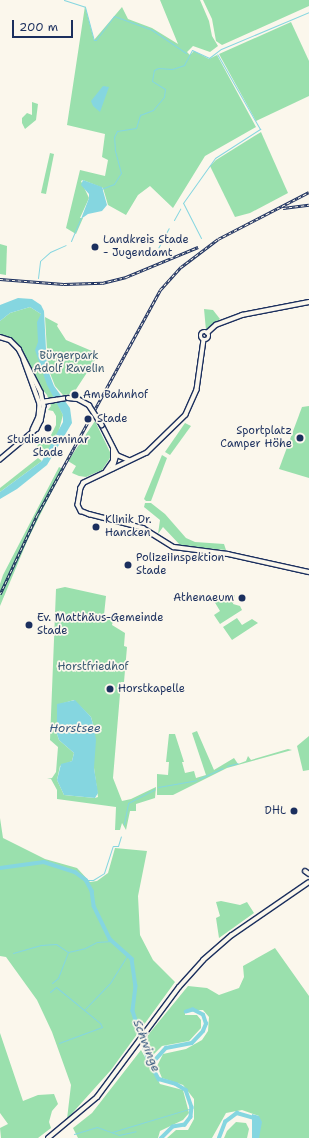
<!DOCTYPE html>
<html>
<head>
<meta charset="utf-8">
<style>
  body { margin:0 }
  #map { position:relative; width:309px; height:1138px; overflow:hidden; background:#fbf7ec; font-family:"Shantell Sans",sans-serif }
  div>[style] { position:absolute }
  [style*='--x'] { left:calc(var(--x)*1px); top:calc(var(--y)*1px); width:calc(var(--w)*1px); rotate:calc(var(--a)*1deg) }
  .green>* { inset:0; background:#9ae0ad }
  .water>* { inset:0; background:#85d6e0 }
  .stream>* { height:1px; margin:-0.5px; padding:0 0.5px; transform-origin:0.5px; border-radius:0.5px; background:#85d6e0 }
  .river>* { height:3.5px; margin:-1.75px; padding:0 1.75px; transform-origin:1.75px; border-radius:1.75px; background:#85d6e0 }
  .roads { filter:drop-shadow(1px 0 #1b2f5e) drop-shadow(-1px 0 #1b2f5e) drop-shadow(0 1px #1b2f5e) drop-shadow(0 -1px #1b2f5e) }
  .secondary>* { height:3.5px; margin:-1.75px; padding:0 1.75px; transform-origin:1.75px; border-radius:1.75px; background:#fbf7ec }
  .secondary>.ring { margin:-1.75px; padding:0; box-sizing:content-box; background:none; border:3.5px solid #fbf7ec; border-radius:50% }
  .primary>* { height:4px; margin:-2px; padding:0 2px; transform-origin:2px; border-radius:2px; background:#fbf7ec }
  .rail>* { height:2.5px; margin-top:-1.25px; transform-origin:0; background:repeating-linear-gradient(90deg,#fbf7ec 0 3px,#1b2f5e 0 6px); box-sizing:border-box; border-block:1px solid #1b2f5e }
  .bridges { filter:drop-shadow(1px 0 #1b2f5e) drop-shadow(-1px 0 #1b2f5e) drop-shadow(0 1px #1b2f5e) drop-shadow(0 -1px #1b2f5e) }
  .secondary-bridge>* { height:3.5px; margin:-1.75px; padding:0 1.75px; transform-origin:1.75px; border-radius:1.75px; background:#fbf7ec }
  .dots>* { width:11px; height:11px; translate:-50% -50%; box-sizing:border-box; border:2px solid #fbf7ec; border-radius:50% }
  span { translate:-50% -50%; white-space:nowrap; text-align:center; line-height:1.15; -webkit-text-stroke:3.5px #fbf7ec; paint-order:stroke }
  .poi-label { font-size:11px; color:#1b2f5e }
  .left { translate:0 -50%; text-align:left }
  .right { translate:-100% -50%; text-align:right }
  .park-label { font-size:11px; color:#3b5b72 }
  .water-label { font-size:12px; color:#36597e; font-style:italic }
  .scale { position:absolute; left:12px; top:20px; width:61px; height:18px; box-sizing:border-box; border:2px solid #1b2f5e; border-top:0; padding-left:5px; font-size:12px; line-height:14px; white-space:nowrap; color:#1b2f5e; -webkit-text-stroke:3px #fbf7ec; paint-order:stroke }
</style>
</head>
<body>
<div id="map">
  <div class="green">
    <div style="clip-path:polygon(160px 0,200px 0,209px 21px,212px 36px,218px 46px,210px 52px,193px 46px,187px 52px,190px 55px,194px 51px,209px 59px,217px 55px,256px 127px,205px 156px,173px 208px,150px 186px,138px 195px,126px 215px,108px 205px,103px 188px,83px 180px,81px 181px,89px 198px,80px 218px,83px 218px,76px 234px,66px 228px,80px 170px,105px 176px,108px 160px,102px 157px,105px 134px,67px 125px,85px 6px,94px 40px,122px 7px,128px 19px,152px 28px,178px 44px)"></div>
    <div style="clip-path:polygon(203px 0,309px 0,309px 6px,222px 45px,216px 41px,212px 19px)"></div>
    <div style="clip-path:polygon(291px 22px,309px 61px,309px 96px,256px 121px,219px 54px)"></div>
    <div style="clip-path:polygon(32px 102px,38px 104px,36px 120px,25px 129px,22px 123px,22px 118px,27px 113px,32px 115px)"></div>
    <div style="clip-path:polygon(261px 132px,288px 193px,250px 213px,235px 217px,210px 166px,216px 160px)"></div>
    <div style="clip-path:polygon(50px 153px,54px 154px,46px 194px,41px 193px)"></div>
    <div style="clip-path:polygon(0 244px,7px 246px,6px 275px,0 274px)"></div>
    <div style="clip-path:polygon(30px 307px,41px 314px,38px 342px,45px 377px,63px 415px,58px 434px,45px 455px,36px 448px,41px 440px,47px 443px,56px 425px,56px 416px,53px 411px,48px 410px,51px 406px,47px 395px,40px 387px,20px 346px,14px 340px,0 334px,0 321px,10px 313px)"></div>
    <div style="clip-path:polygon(204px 309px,213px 310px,220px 319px,206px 330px)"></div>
    <div style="clip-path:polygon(45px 317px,58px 324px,57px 326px,66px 340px,99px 354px,73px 394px,63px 395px,55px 386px,48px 368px)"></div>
    <div style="clip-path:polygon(309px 406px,309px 478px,279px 469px,302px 407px)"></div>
    <div style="clip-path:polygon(95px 421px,110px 452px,110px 458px,102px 470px,86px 477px,79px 476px,72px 473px,76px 466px,68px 461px)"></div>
    <div style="clip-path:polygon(185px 423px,191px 426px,170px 455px,165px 452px)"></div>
    <div style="clip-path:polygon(162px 455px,167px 458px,151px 501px,146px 501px,144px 499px)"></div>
    <div style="clip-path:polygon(38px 458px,42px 461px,0 492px,0 488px)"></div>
    <div style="clip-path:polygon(59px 467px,63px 469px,28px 539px,0 606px,0 584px,3px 575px)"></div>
    <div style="clip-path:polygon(145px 503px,151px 503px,165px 514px,186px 538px,195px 542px,224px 544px,226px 550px,181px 546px,163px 527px,158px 534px,160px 520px,144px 507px)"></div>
    <div style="clip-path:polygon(evenodd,65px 587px,106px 596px,104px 615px,114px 617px,112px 625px,125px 633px,124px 646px,127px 647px,124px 682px,121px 682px,113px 778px,122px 801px,131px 799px,156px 787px,155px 798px,136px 804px,136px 811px,130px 811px,126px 830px,122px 823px,120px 830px,115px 830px,116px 807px,57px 799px,57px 790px,51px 779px,47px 779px,52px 778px,56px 772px,58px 747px,50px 740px,56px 589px,65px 587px,74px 700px,91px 717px,94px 728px,94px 768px,98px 797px,95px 798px,64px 795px,57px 780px,60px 766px,72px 761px,74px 753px,59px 740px,57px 734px,57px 705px,74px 700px)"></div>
    <div style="clip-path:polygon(232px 594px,235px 594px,233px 604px,240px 606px,242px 610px,220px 624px,214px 615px,220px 611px,214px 601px)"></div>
    <div style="clip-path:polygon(237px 618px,242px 625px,252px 619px,258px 623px,232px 640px,223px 627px)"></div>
    <div style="clip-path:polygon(197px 731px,214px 770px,234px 758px,238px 764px,246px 761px,248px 756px,251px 760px,288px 749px,292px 750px,227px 768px,173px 795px,157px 795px,157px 774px,168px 775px,169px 762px,166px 762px,169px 734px,175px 734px,184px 762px,182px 762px,185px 773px,194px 771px,196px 778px,206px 775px,192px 733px)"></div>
    <div style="clip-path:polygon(309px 736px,309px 770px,303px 771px,297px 746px)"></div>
    <div style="clip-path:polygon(0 818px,3px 838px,45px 859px,77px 868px,90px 882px,97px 881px,108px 873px,115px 848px,147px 851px,138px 896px,140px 935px,153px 960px,175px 982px,111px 1070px,67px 1119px,71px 1085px,52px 1032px,37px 1000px,6px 957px,0 956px)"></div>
    <div style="clip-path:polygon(221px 901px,240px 905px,247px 902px,254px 913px,219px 938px,216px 918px,220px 916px,216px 902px)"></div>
    <div style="clip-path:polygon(275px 948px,309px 996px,309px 1138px,259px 1138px,259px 1116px,242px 1110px,226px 1113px,212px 1138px,167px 1138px,176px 1130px,188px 1130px,194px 1119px,194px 1099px,183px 1085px,162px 1078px,157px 1066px,163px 1054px,186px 1049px,202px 1040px,208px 1031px,209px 1017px,203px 1010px,185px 1010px,185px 1015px,197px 1015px,201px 1020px,201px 1028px,189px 1041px,162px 1046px,152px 1056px,146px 1043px,148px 1035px,188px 986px,207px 988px,219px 995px,239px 988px,244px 977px,243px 966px)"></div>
    <div style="clip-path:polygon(0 1033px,23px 1101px,38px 1095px,54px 1094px,58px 1104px,52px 1111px,49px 1122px,51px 1128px,38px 1138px,1px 1138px,0 1128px,8px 1124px,0 1113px)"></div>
    <div style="clip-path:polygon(141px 1050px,160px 1084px,183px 1090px,189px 1113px,183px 1120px,160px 1131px,158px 1138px,78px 1138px,73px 1128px,92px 1113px)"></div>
    <div style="clip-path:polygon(236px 1122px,246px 1123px,249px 1129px,247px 1138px,224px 1138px,227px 1131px)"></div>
  </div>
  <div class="water">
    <div style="clip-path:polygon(103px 86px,109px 87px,100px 112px,93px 106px,91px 101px)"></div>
    <div style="clip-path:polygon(83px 180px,102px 187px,107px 205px,102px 211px,88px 214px,81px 219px,89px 198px,89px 194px,81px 185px)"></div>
    <div style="clip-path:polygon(18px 298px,32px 299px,41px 305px,44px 311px,47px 368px,54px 386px,70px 408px,72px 423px,47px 465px,17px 489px,0 499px,0 492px,42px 461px,63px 422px,63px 415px,47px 385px,35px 350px,38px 342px,37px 322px,41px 314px,30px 307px,10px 313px,0 321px,0 305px)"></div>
    <div style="clip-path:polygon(75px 700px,91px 717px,94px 728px,96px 740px,94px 768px,98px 793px,95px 798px,64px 795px,57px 780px,61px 764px,72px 761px,74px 753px,59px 740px,57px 734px,57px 704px)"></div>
    <div style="clip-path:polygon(252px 1114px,259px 1116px,262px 1122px,259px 1138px,252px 1138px)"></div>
  </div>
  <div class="stream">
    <div style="--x:64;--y:0;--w:22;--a:18"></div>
    <div style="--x:85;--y:7;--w:34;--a:75"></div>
    <div style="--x:94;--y:40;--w:2;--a:0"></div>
    <div style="--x:96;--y:40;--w:30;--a:-53"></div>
    <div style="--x:114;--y:16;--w:40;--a:20.2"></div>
    <div style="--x:152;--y:30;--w:41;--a:34.1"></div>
    <div style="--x:101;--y:189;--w:14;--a:-21"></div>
    <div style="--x:114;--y:184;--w:13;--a:-58"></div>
    <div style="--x:121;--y:173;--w:24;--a:-105"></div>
    <div style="--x:115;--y:150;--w:13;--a:-94"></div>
    <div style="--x:114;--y:137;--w:7;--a:-63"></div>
    <div style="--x:117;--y:131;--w:19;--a:-9"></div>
    <div style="--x:136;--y:128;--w:14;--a:-73"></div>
    <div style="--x:140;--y:115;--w:14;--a:-21"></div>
    <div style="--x:153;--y:110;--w:17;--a:-50"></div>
    <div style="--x:164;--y:97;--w:8;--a:-83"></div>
    <div style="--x:165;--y:89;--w:15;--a:-148"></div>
    <div style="--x:152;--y:81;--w:11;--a:-80"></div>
    <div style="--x:154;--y:70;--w:4;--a:-27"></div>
    <div style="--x:158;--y:68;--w:14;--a:4"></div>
    <div style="--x:172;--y:69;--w:13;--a:-18"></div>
    <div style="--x:184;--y:65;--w:17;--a:-62"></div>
    <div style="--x:192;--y:50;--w:19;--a:25"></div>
    <div style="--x:209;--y:58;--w:15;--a:-37"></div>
    <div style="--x:221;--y:49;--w:95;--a:-22.8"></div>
    <div style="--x:174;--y:220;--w:13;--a:-61"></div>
    <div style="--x:201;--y:238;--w:39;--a:-117"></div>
    <div style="--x:183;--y:203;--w:55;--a:-54.6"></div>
    <div style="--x:215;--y:158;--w:54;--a:-32.8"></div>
    <div style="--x:260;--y:129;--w:86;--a:-119.8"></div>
    <div style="--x:71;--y:241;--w:25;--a:-67"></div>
    <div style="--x:156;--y:252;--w:27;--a:-62"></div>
    <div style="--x:38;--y:278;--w:17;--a:-83"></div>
    <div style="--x:40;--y:261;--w:13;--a:-42"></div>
    <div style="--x:50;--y:252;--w:17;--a:-24"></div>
    <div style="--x:227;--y:766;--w:11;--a:-15"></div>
    <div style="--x:199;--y:779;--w:26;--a:-25"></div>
    <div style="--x:158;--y:787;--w:39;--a:-10"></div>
    <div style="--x:124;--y:824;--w:21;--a:-79"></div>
    <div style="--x:128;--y:803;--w:30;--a:-27"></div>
    <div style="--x:86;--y:880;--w:7;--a:0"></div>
    <div style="--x:93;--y:880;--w:13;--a:-32"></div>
    <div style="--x:104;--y:873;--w:28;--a:-72"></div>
    <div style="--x:113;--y:846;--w:5;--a:0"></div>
    <div style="--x:118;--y:846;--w:10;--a:-73"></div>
    <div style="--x:13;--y:953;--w:29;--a:-16"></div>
    <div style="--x:41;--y:945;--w:15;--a:-4"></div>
    <div style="--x:56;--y:944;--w:14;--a:34"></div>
    <div style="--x:68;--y:952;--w:17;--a:-13"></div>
    <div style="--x:85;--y:948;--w:13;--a:-27"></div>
    <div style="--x:97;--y:942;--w:15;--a:-4"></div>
    <div style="--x:52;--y:983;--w:8;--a:-40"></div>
    <div style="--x:58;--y:978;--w:28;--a:-69"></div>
    <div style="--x:50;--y:992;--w:8;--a:-40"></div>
    <div style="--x:56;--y:987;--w:57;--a:39.3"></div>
    <div style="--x:100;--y:1023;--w:4;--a:63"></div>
    <div style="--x:102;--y:1027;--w:46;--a:159.6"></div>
    <div style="--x:84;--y:1010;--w:37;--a:-46"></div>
    <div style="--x:110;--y:983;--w:34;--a:-58"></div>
    <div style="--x:112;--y:1132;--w:84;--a:-16.7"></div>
    <div style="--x:74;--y:1134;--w:24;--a:-17"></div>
    <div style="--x:97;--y:1127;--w:23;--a:20"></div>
    <div style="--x:119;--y:1135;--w:17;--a:-13"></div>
  </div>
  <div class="river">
    <div style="--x:0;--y:868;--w:44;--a:-7.8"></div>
    <div style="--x:44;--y:862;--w:33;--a:18"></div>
    <div style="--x:75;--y:872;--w:14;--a:36"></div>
    <div style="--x:86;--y:880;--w:13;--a:61"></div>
    <div style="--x:92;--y:891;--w:15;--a:82"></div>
    <div style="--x:94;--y:906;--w:37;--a:64"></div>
    <div style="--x:110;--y:939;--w:30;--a:42"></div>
    <div style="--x:132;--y:959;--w:27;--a:82"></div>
    <div style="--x:136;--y:986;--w:25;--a:97"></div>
    <div style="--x:133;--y:1011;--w:52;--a:72.3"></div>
    <div style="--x:149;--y:1061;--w:21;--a:61"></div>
    <div style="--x:159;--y:1079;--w:18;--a:16"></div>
    <div style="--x:176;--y:1084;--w:12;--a:31"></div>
    <div style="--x:186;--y:1090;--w:18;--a:71"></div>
    <div style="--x:192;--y:1107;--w:10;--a:96"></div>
    <div style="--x:191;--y:1117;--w:10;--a:127"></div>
    <div style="--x:185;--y:1125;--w:12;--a:171"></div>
    <div style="--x:173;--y:1127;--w:16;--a:135"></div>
    <div style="--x:156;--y:1059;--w:15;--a:-48"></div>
    <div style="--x:166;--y:1048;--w:26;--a:-11"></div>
    <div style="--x:192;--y:1043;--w:16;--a:-47"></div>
    <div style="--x:203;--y:1031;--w:8;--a:-67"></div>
    <div style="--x:206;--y:1024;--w:9;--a:-108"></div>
    <div style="--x:203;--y:1015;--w:11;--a:-153"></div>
    <div style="--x:193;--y:1010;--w:7;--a:164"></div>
    <div style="--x:219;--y:1138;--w:17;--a:-69"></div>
    <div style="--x:225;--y:1122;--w:15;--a:-37"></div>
    <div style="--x:237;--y:1113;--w:19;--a:16"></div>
  </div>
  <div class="roads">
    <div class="secondary">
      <div class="ring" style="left:201px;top:332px;width:4.5px;height:4.5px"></div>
      <div style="--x:207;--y:333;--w:12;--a:-42"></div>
      <div style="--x:216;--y:325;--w:28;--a:-21"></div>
      <div style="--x:242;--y:315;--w:68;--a:-11"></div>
      <div style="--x:0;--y:337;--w:10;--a:17"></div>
      <div style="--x:10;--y:340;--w:13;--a:45"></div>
      <div style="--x:19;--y:349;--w:48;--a:62.9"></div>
      <div style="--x:41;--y:392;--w:14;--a:78"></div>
      <div style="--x:44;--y:406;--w:15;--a:101"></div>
      <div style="--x:41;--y:421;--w:9;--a:117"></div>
      <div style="--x:37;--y:429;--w:48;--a:140"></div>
      <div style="--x:204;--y:340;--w:50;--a:98"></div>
      <div style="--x:197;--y:390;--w:27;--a:114"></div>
      <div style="--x:186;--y:415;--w:54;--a:135.7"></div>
      <div style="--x:147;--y:453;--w:70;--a:154.5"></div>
      <div style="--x:84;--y:483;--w:6;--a:121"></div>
      <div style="--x:81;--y:488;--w:17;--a:100"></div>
      <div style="--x:78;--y:505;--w:7;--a:63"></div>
      <div style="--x:81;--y:511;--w:9;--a:21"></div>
      <div style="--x:89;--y:514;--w:56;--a:14.5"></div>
      <div style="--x:143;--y:528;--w:36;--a:32"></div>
      <div style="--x:174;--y:547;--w:54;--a:7.4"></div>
      <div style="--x:228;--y:554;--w:83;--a:12.5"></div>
      <div style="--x:24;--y:360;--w:47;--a:70"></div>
      <div style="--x:40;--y:404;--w:13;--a:94"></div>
      <div style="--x:39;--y:417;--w:14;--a:115"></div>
      <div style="--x:42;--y:402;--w:26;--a:-9"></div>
      <div style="--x:43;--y:402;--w:13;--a:-9"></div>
      <div style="--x:102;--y:425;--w:34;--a:63"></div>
      <div style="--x:117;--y:455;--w:14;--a:107"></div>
      <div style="--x:117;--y:455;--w:13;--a:23"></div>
      <div style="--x:106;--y:471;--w:12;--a:-55"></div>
      <div style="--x:113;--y:461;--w:12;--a:-90"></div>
    </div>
    <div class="primary">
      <div style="--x:305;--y:871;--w:5;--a:37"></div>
      <div style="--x:48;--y:1138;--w:64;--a:-39.9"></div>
      <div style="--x:97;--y:1097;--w:137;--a:-53.3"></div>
      <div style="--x:179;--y:987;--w:36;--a:-48"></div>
      <div style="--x:203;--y:960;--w:38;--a:-41"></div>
      <div style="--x:232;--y:935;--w:93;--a:-34.5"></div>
    </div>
  </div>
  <div class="rail">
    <div style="--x:283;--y:208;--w:26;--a:-7"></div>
    <div style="--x:0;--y:279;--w:64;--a:4.5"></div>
    <div style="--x:64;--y:284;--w:38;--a:-2"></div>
    <div style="--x:102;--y:283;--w:25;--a:-14"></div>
    <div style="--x:126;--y:277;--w:78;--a:-22.6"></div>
    <div style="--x:0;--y:594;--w:87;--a:-64.9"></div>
    <div style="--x:37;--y:515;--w:256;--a:-61.3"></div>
    <div style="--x:160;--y:290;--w:31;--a:-48"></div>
    <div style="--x:181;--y:267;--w:46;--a:-37.1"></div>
    <div style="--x:218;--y:239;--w:102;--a:-27.3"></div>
  </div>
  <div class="bridges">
    <div class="secondary-bridge">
      <div style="--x:68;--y:398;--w:10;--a:6"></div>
      <div style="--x:78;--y:399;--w:13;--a:29"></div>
      <div style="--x:89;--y:405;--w:24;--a:57"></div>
    </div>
  </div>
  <div class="dots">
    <div style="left:95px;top:247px;background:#1b2f5e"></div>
    <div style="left:75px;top:395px;background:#1b2f5e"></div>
    <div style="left:88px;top:419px;background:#1b2f5e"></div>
    <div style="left:48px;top:428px;background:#1b2f5e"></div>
    <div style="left:300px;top:438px;background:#1b2f5e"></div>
    <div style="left:96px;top:527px;background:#1b2f5e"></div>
    <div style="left:128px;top:565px;background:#1b2f5e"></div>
    <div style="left:242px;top:598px;background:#1b2f5e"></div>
    <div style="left:29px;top:625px;background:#1b2f5e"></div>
    <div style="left:110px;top:689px;background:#1b2f5e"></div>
    <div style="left:294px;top:811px;background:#1b2f5e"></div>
  </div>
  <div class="poi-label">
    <span class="left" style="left:103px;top:247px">Landkreis Stade<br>- Jugendamt</span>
    <span class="left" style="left:83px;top:395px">Am Bahnhof</span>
    <span class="left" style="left:97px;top:419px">Stade</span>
    <span class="right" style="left:292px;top:438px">Sportplatz<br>Camper Höhe</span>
    <span style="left:48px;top:447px">Studienseminar<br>Stade</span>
    <span class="left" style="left:105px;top:527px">Klinik Dr.<br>Hancken</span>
    <span class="left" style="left:136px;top:565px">Polizeiinspektion<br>Stade</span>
    <span class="right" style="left:234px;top:598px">Athenaeum</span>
    <span class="left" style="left:37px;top:625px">Ev. Matthäus-Gemeinde<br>Stade</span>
    <span class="left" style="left:118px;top:689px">Horstkapelle</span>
    <span class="right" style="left:286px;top:811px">DHL</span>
  </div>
  <div class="park-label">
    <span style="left:69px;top:363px">Bürgerpark<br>Adolf Ravelin</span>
    <span style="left:93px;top:667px">Horstfriedhof</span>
  </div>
  <div class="water-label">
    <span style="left:75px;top:729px">Horstsee</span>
    <span style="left:146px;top:1046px;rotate:69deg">Schwinge</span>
  </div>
  <div class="scale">200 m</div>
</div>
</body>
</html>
